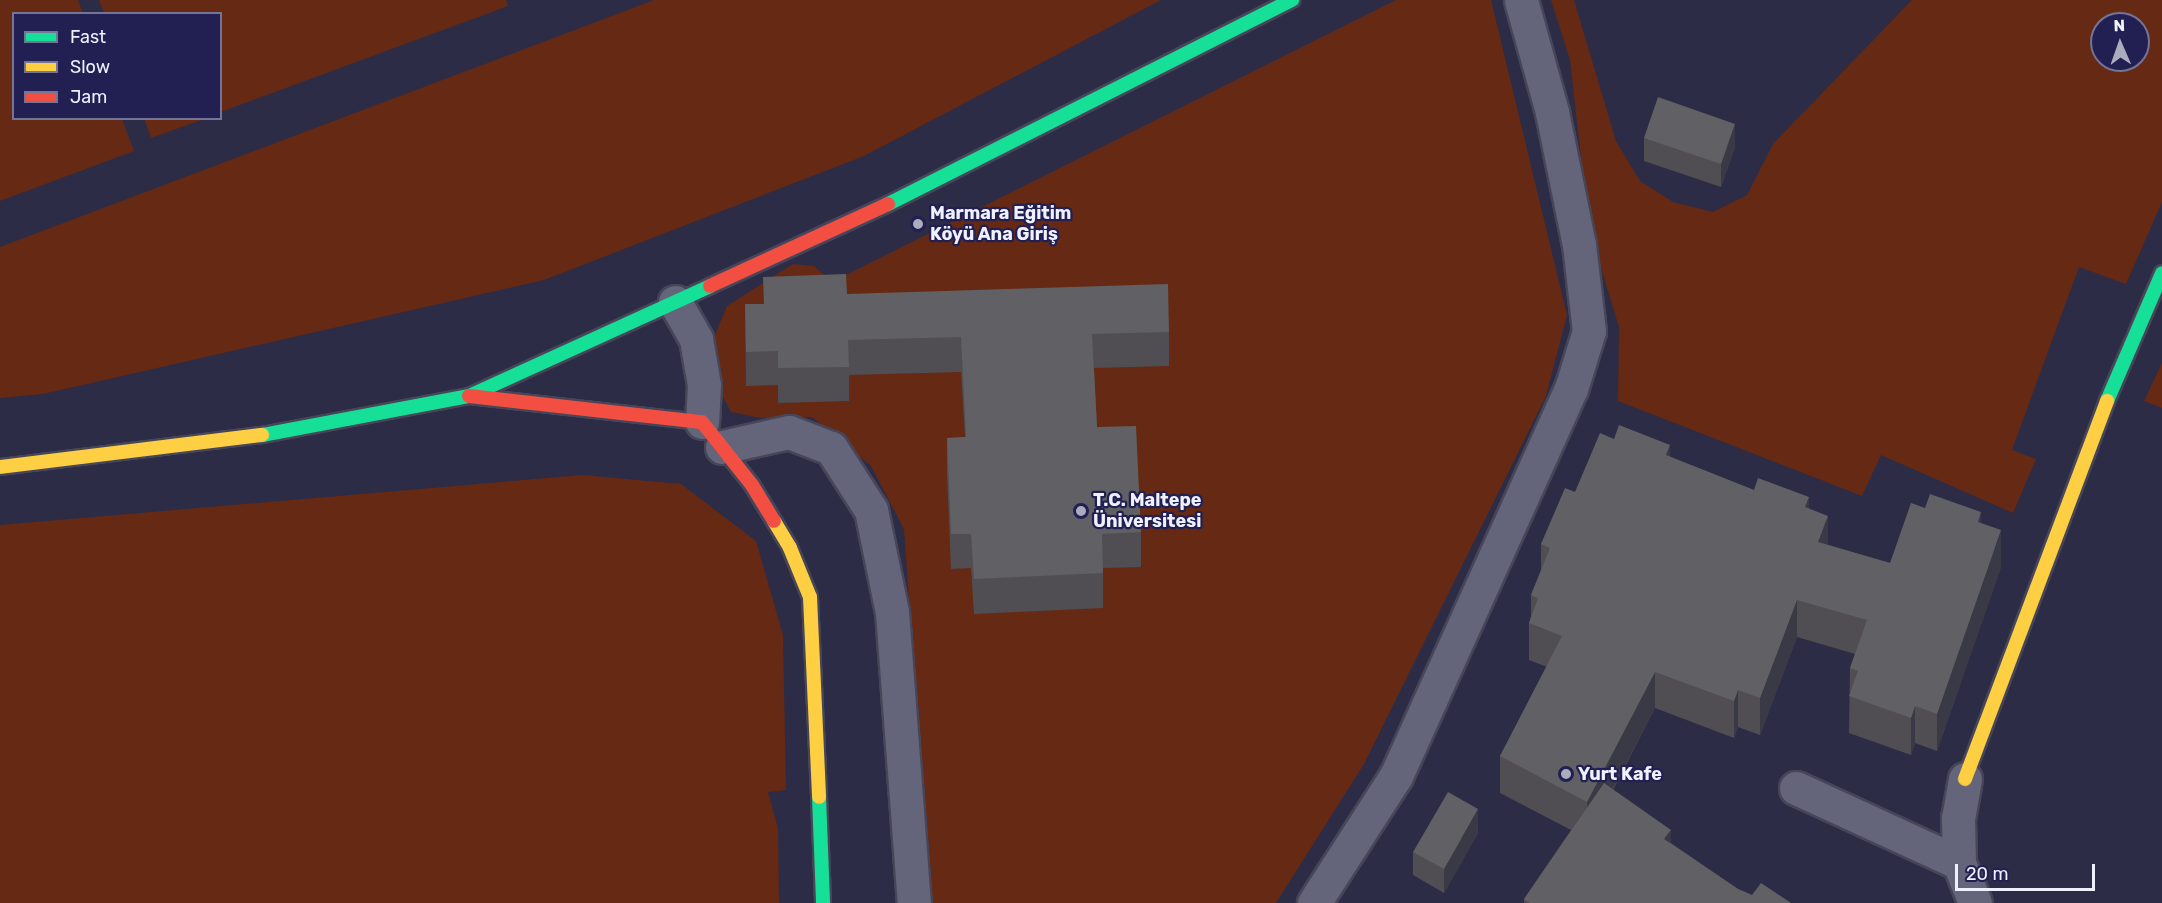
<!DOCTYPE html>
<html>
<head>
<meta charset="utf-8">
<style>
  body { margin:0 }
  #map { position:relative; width:2162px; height:903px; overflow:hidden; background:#2c2c47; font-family:Rubik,sans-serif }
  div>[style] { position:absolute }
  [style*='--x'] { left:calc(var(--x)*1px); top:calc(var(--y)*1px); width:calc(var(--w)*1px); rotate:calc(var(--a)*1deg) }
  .green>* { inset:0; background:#652914 }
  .roads { filter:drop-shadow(2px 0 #474659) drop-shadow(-2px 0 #474659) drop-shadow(0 2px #474659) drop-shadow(0 -2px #474659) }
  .street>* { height:33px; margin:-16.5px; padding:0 16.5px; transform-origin:16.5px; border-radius:16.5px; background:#64657a }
  .fast>* { height:14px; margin:-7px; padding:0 7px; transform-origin:7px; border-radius:7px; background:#16e098 }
  .slow>* { height:14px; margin:-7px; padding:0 7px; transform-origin:7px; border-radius:7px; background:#ffcf43 }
  .jam>* { height:14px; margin:-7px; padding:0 7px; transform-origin:7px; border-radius:7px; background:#f24e42 }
  .wall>* { inset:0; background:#504e52 }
  .shaded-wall>* { inset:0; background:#3a3946 }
  .building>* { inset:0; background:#616064 }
  .dots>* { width:16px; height:16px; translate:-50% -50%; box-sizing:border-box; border:3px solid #222053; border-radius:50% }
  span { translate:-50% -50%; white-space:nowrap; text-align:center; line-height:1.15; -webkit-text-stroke:4.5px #222053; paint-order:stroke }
  .poi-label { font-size:18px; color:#eff1fe; font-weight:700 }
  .left { translate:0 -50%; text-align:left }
  .legend { position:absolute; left:12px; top:12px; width:210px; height:108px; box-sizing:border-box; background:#222053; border:2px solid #747497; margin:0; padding:8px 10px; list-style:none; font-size:18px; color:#eff1fe }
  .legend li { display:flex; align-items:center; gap:12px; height:30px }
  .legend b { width:30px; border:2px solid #747497 }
  .north { position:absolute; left:2090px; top:12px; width:60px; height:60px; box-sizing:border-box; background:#222053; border:2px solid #747497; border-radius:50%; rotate:358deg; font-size:16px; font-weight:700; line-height:24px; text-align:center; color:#eff1fe }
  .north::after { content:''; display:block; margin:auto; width:21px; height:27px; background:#abacbe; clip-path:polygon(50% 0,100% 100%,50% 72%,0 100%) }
  .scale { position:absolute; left:1955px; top:864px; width:140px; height:27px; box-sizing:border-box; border:3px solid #eff1fe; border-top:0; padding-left:8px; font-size:18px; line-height:21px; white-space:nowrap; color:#eff1fe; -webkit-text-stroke:4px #222053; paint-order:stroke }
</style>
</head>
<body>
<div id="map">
  <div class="green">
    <div style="clip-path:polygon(0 0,78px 0,83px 13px,14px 14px,14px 118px,122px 119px,134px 151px,0 201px)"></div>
    <div style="clip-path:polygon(99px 0,506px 0,508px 6px,221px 112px,220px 14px,104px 13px)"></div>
    <div style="clip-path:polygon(654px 0,1161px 0,864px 156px,544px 280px,43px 394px,0 398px,0 247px)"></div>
    <div style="clip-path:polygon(1396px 0,1491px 0,1567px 315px,1546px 396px,1364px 764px,1276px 903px,930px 903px,904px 529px,871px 466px,812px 417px,761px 418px,731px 412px,715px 382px,713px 340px,727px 306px,793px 264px,814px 266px,832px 282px)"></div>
    <div style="clip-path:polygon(evenodd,1551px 0,1574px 0,1616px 141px,1640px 181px,1673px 202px,1713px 212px,1747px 195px,1773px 144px,1912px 0,2162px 0,2162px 202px,2126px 284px,2079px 267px,2012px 450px,2036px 459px,2013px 513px,1881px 455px,1862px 496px,1618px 401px,1619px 327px,1589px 229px,1570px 60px,1551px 0,2102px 24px,2138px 24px,2138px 60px,2102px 60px,2102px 24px)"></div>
    <div style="clip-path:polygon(144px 118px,204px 118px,204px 119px,151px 138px)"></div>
    <div style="clip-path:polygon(2162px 363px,2162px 408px,2144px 401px)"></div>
    <div style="clip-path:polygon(582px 475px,681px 484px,756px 541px,783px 635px,786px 790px,768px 792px,778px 828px,779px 903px,0 903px,0 525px)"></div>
  </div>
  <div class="roads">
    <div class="street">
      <div style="--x:675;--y:302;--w:43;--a:60.4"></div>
      <div style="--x:696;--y:339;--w:47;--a:80.1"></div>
      <div style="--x:704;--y:385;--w:37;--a:93"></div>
      <div style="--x:722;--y:447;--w:69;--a:-12.6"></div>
      <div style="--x:789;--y:432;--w:45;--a:20.9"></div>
      <div style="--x:831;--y:448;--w:74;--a:57.2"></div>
      <div style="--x:871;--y:510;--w:104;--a:78.4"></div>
      <div style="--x:892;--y:612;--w:292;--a:85.7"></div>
      <div style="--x:1965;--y:779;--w:40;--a:100"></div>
      <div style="--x:1958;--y:818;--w:45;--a:88.7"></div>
      <div style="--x:1959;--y:863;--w:43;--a:68.2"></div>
      <div style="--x:1796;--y:788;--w:179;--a:24.7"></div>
      <div style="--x:1314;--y:903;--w:151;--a:-57.2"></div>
      <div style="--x:1396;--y:776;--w:425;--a:-65.7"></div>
      <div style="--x:1571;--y:389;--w:61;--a:-72.8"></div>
      <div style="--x:1589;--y:331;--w:87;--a:-96.6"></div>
      <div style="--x:1579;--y:245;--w:136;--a:-101.5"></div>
      <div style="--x:1552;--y:112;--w:116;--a:-105.5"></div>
    </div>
    <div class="fast">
      <div style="--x:888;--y:204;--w:453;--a:-26.8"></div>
      <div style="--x:2107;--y:401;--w:139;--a:-66.7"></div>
      <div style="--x:262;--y:435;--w:211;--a:-10.7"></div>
      <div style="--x:469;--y:396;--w:265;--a:-24.5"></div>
      <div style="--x:819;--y:797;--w:106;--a:87.8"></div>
    </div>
    <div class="slow">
      <div style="--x:0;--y:467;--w:264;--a:-7"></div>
      <div style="--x:774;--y:521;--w:31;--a:59"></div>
      <div style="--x:790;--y:548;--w:53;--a:67.8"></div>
      <div style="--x:810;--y:597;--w:200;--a:87.4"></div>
      <div style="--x:1965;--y:779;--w:404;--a:-69.4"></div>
    </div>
    <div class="jam">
      <div style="--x:710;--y:286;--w:196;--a:-24.7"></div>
      <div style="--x:469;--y:396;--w:234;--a:6.4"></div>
      <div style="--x:702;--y:422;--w:80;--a:51.6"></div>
      <div style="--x:752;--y:485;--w:42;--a:58.6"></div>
    </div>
  </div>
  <div class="wall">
    <div style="clip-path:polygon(1644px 138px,1735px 147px,1721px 187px,1644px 161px)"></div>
    <div style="clip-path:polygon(847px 294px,1169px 332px,1169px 366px,1094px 368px,1097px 427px,1141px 532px,1141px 567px,1103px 568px,1103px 608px,974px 614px,971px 568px,951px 569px,947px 473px,947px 438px,965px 437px,961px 372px,849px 375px,849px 401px,778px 403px,778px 385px,746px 386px,745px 304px,763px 304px)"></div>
    <div style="clip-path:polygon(1614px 439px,1670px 457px,1754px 490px,1809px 508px,1828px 545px,1890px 563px,1925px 508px,1981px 523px,2001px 567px,1937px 751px,1915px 743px,1911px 755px,1849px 733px,1850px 668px,1855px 654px,1797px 637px,1760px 735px,1738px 727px,1734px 738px,1655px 708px,1613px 790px,1671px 843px,1738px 889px,1752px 895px,1791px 903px,1524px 903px,1524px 899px,1571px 830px,1500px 793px,1500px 756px,1547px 667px,1529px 660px,1529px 623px,1531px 616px,1531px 595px,1541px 570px,1541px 544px,1575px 492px)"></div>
    <div style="clip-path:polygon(1478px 833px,1444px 893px,1413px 875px,1413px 852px)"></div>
  </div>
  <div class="shaded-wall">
    <div style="clip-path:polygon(1735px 124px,1735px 147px,1721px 187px,1721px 164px)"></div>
    <div style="clip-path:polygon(1670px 445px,1670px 482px,1666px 455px)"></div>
    <div style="clip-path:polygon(1809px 497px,1809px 534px,1805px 507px)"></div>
    <div style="clip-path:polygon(1981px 512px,1981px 549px,1978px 522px)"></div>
    <div style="clip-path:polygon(1828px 516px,1828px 552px,1818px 542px)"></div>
    <div style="clip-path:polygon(2001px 530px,2001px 567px,1937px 751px,1937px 714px)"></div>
    <div style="clip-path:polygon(1797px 600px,1797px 637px,1760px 735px,1760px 698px)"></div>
    <div style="clip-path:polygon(1655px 672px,1655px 708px,1587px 838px,1587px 802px)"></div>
    <div style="clip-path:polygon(1738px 690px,1738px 727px,1734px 738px,1734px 701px)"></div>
    <div style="clip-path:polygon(1915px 706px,1915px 743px,1911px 755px,1911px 718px)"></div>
    <div style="clip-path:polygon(1478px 809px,1478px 833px,1444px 893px,1444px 869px)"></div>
    <div style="clip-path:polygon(1671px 830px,1671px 869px,1664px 839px)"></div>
  </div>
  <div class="building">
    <div style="clip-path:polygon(1658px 97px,1735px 124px,1721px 164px,1644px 138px)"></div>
    <div style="clip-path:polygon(846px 274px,847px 294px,1168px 284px,1169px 332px,1092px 334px,1097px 427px,1136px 426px,1141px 532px,1102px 534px,1103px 573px,974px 579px,971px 534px,951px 534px,947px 438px,966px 437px,961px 337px,848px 340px,849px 367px,778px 368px,778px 351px,746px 352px,745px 304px,764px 304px,763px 277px)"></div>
    <div style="clip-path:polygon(1619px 425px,1670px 445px,1666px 455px,1754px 490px,1758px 478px,1809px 497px,1805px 507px,1828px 516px,1818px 542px,1890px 563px,1911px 503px,1925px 508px,1930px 494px,1981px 512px,1978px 522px,2001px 530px,1937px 714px,1915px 706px,1911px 718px,1849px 696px,1858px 671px,1850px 668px,1867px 620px,1797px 600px,1760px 698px,1738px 690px,1734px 701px,1655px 672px,1587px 802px,1500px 756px,1562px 636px,1529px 623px,1538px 598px,1531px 595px,1550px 548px,1541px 544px,1565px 488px,1575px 492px,1600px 433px,1614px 439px)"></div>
    <div style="clip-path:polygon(1604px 783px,1671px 830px,1664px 839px,1738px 889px,1752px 895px,1761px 883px,1791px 903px,1530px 903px,1524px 899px)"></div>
    <div style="clip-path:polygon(1448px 792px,1478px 809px,1444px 869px,1413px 852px)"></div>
  </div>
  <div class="dots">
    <div style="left:918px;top:224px;background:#abacbe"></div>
    <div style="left:1081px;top:511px;background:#abacbe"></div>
    <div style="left:1566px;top:774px;background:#abacbe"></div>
  </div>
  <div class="poi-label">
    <span class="left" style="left:930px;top:224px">Marmara Eğitim<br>Köyü Ana Giriş</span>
    <span class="left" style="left:1093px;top:511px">T.C. Maltepe<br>Üniversitesi</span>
    <span class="left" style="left:1578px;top:774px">Yurt Kafe</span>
  </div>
  <ul class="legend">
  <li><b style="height:8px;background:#16e098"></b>Fast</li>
  <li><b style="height:8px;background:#ffcf43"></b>Slow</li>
  <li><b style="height:8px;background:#f24e42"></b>Jam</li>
  </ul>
  <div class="north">N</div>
  <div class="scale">20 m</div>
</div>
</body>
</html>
